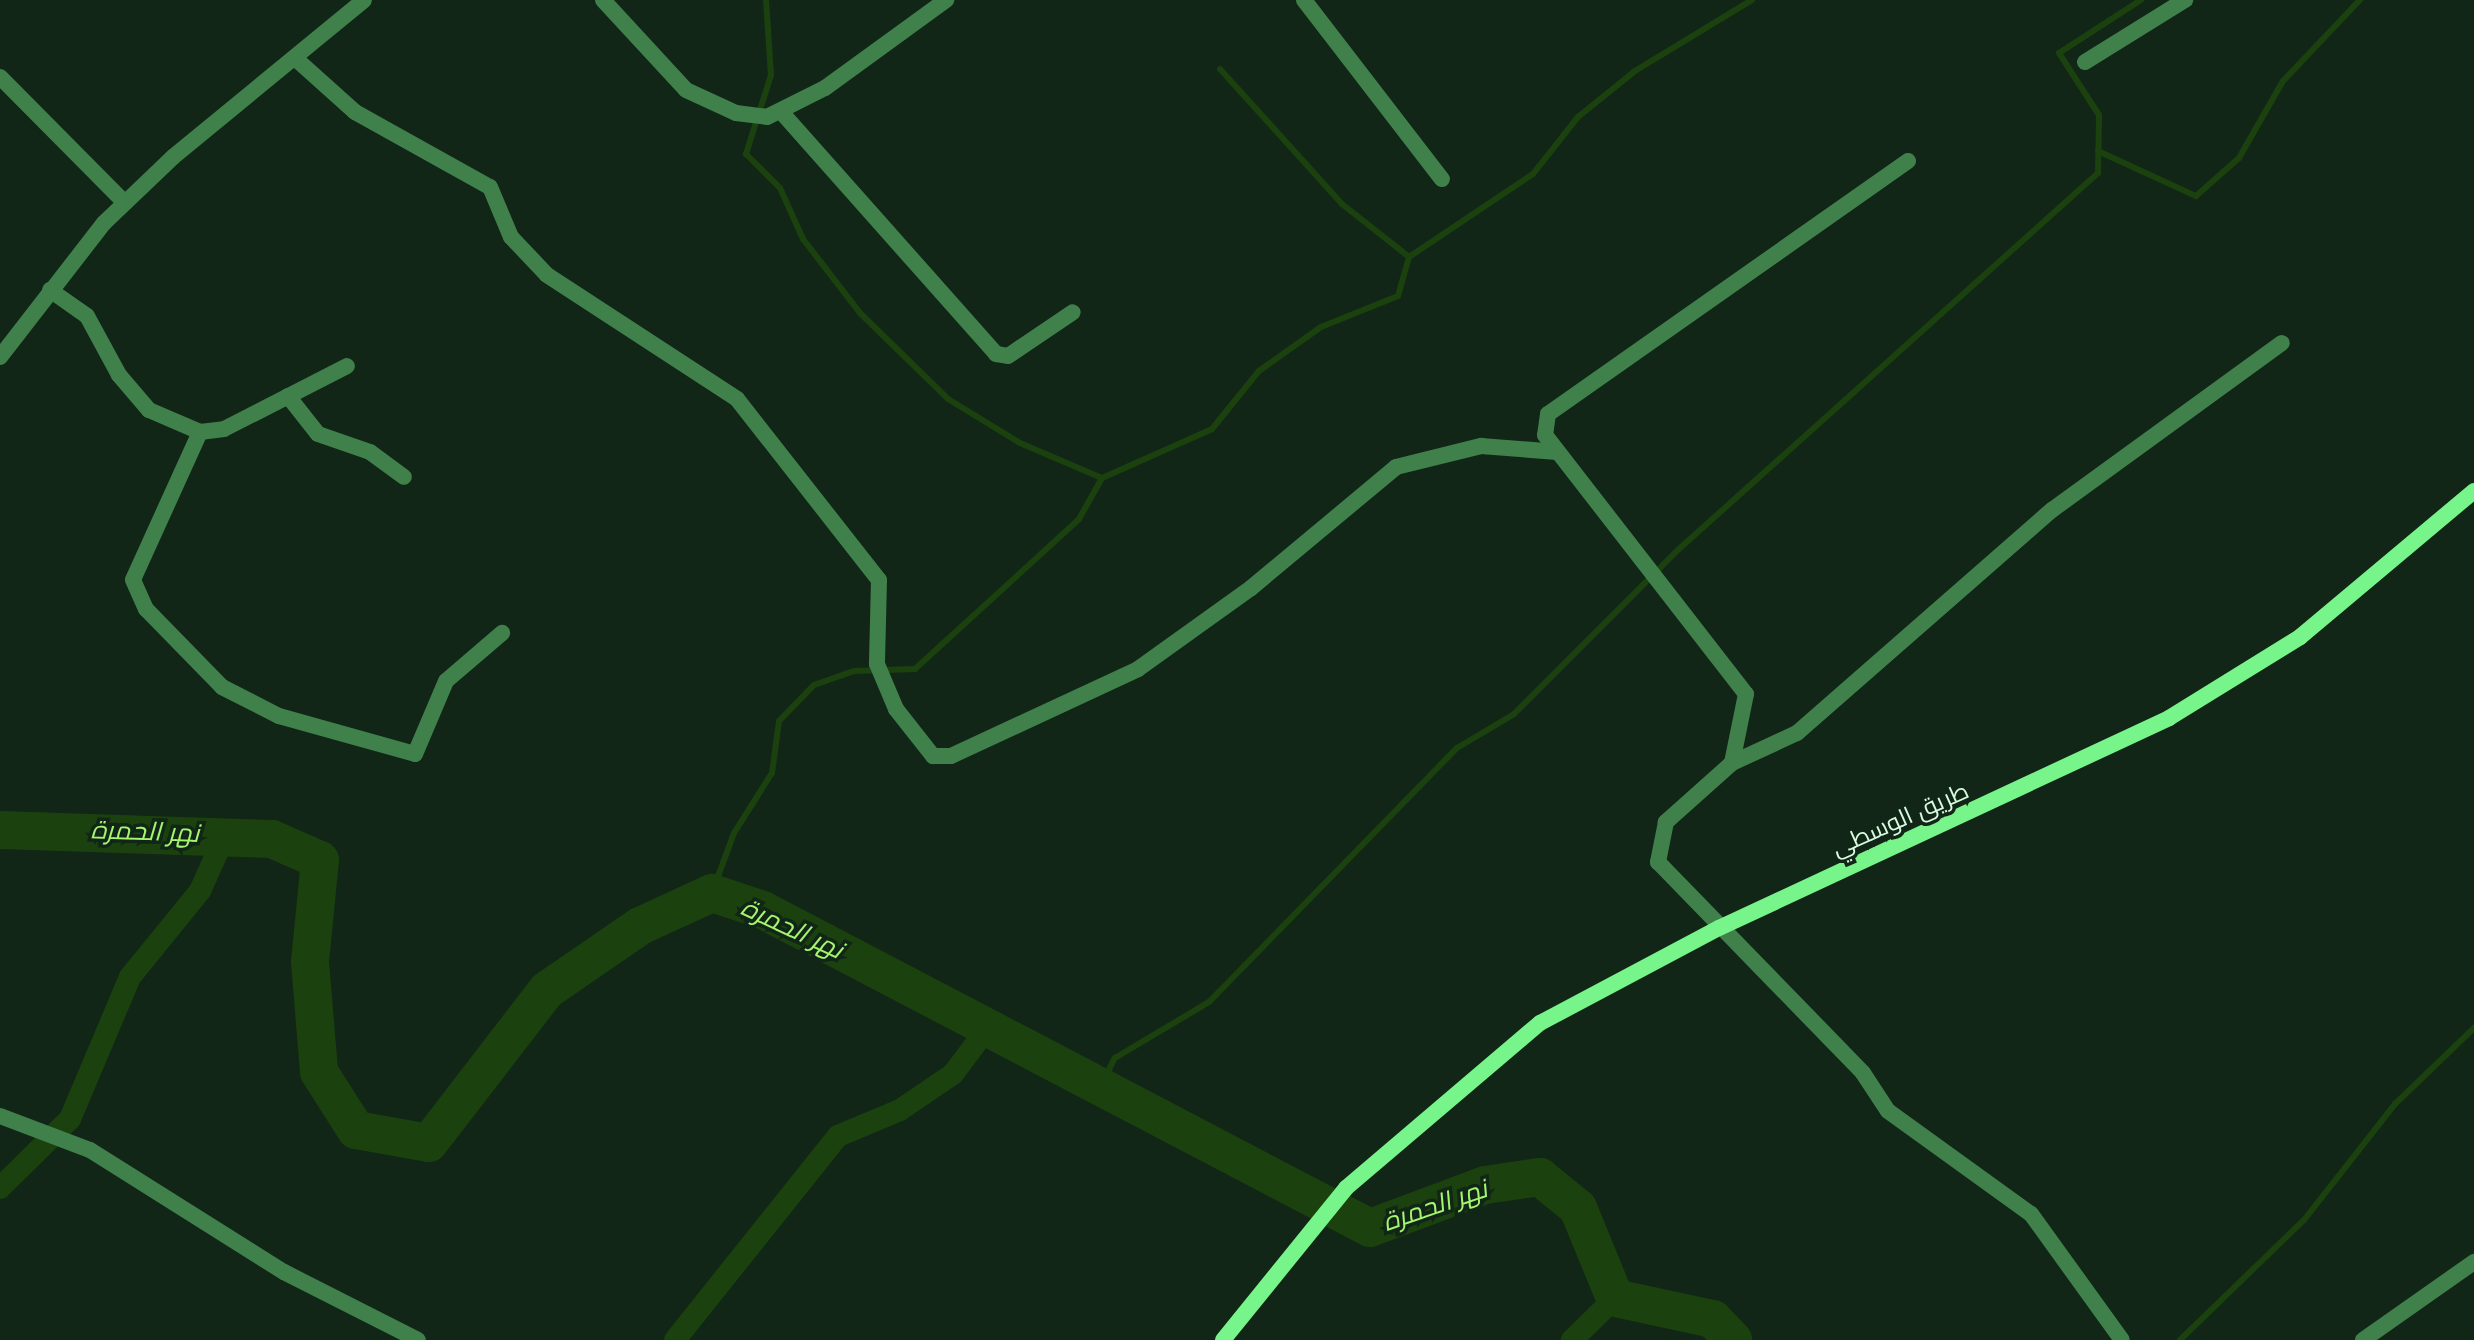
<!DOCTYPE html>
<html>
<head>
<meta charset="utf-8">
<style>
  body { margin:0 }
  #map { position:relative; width:2474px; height:1340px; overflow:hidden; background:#112617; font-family:Raleway,Cairo,sans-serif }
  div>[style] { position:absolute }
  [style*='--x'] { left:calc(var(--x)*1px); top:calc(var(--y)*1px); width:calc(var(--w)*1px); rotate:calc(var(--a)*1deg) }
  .stream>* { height:6px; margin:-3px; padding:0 3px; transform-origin:3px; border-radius:3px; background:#1b420e }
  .canal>* { height:22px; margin:-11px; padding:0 11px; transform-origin:11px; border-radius:11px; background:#1b420e }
  .river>* { height:38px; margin:-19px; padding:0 19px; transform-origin:19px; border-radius:19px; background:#1b420e }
  .minor>* { height:16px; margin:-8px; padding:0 8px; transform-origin:8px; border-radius:8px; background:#40814b }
  .secondary>* { height:16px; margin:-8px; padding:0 8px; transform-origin:8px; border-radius:8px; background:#77f58a }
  span { translate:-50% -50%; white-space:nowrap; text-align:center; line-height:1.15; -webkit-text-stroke:7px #112617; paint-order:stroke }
  .street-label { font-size:24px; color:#d9fce1 }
  .water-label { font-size:26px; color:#a6f56e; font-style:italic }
</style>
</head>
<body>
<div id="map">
  <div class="stream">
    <div style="--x:766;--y:0;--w:75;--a:86.2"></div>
    <div style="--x:771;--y:75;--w:83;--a:107.6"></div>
    <div style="--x:746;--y:154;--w:48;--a:45"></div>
    <div style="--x:780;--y:188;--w:56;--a:65.7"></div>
    <div style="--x:803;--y:239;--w:93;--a:52.4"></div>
    <div style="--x:860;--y:313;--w:123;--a:44.3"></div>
    <div style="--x:948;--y:399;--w:84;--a:31.4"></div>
    <div style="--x:1020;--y:443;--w:89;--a:23.1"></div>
    <div style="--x:1220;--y:69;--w:182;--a:47.9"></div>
    <div style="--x:1342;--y:204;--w:85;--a:38.3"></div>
    <div style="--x:2098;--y:151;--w:108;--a:24.7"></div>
    <div style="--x:2196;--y:196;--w:57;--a:-41.5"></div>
    <div style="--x:2239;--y:158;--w:89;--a:-60.3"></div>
    <div style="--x:2283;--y:81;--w:112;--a:-46.5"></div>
    <div style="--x:712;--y:893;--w:64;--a:-69.9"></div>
    <div style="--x:734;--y:833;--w:71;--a:-57.7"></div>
    <div style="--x:772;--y:773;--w:52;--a:-82.3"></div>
    <div style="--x:779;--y:721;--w:50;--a:-45.8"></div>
    <div style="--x:814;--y:685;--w:42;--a:-19.3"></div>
    <div style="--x:854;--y:671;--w:61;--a:-1.9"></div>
    <div style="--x:915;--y:669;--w:222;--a:-42.4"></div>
    <div style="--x:1079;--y:519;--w:47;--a:-60.7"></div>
    <div style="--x:1102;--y:478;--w:120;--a:-24"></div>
    <div style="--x:1212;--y:429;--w:75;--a:-51"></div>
    <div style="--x:1259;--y:371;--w:76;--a:-35.4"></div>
    <div style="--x:1321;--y:327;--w:83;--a:-21.9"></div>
    <div style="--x:1398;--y:296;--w:41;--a:-74.2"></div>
    <div style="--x:1409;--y:257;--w:149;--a:-33.8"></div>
    <div style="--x:1533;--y:174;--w:73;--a:-51.7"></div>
    <div style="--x:1578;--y:117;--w:73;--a:-38.9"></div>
    <div style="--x:1635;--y:71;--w:137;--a:-31.3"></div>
    <div style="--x:1100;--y:1087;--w:33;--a:-63"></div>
    <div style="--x:1115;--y:1058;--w:109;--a:-30.8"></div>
    <div style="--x:1209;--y:1002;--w:355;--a:-45.7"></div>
    <div style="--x:1457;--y:748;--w:66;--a:-30.8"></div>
    <div style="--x:1514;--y:714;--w:233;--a:-45"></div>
    <div style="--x:1679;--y:549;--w:563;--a:-41.9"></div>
    <div style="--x:2098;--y:173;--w:58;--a:-89"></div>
    <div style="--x:2099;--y:115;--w:74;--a:-122.8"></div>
    <div style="--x:2059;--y:53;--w:98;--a:-32.9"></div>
    <div style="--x:2180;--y:1340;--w:173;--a:-44.1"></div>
    <div style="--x:2304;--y:1220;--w:147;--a:-51.9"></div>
    <div style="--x:2395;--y:1104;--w:110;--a:-43.9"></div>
  </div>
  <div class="canal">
    <div style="--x:0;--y:1188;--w:98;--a:-44.6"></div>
    <div style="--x:70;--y:1119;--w:154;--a:-67.1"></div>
    <div style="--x:130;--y:977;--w:111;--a:-50.9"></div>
    <div style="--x:200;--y:891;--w:61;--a:-65.9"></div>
    <div style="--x:675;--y:1340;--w:261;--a:-51.4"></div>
    <div style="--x:838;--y:1136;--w:67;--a:-22.8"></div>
    <div style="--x:900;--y:1110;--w:64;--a:-34.2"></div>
    <div style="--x:953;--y:1074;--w:55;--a:-53.1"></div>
    <div style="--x:1572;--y:1340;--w:60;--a:-44.3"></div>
  </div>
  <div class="river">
    <div style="--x:0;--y:830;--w:272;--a:1.9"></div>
    <div style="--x:272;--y:839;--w:52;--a:23.6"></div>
    <div style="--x:320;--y:860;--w:102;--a:95.6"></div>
    <div style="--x:310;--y:962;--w:110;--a:85.3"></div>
    <div style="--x:319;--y:1072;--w:69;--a:57.5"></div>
    <div style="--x:356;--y:1130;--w:74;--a:10.1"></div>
    <div style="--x:429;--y:1143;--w:193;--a:-52.4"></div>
    <div style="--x:547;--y:990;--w:113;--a:-34.5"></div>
    <div style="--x:640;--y:926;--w:79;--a:-24.6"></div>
    <div style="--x:712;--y:893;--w:54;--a:18.4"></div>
    <div style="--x:763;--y:910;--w:685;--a:27.65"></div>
    <div style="--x:1370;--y:1228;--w:123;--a:-20.5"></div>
    <div style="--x:1485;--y:1185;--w:56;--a:-8.3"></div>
    <div style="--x:1540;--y:1177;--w:49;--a:39.2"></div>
    <div style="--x:1578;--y:1208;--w:97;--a:67.7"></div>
    <div style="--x:1615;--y:1298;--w:100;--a:12.1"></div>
    <div style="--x:1713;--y:1319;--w:29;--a:46"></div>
  </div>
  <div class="minor">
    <div style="--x:603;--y:0;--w:122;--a:47.3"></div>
    <div style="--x:686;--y:90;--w:55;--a:24.7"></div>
    <div style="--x:736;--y:113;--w:31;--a:7"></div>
    <div style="--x:767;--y:117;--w:65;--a:-26.6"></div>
    <div style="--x:825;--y:88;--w:150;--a:-36"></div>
    <div style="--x:1304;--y:0;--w:226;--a:52.4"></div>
    <div style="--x:296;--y:59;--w:79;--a:41.9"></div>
    <div style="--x:355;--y:112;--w:154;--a:29.1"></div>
    <div style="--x:490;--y:187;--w:54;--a:67.2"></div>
    <div style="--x:511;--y:237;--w:52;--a:46.5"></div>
    <div style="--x:547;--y:275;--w:227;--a:33.1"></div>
    <div style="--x:737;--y:399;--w:230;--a:51.9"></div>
    <div style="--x:879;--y:580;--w:84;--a:91.4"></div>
    <div style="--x:877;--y:664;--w:49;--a:67.1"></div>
    <div style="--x:896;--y:709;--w:60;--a:51.8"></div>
    <div style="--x:933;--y:756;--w:18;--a:0"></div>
    <div style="--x:951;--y:756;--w:206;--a:-24.9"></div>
    <div style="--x:1138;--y:669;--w:139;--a:-35.6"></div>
    <div style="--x:1251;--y:588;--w:189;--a:-39.8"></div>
    <div style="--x:1396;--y:467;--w:88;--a:-13.9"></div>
    <div style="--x:1481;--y:446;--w:77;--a:4.5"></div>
    <div style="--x:2085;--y:62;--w:118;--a:-31.8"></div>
    <div style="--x:0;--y:77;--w:177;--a:45.2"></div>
    <div style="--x:784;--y:115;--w:319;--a:48.4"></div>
    <div style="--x:996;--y:354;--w:12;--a:9"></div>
    <div style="--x:1008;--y:356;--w:78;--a:-34.1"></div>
    <div style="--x:1908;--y:161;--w:440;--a:144.9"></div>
    <div style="--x:1548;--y:414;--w:21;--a:98"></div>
    <div style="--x:1545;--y:435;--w:328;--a:52.2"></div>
    <div style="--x:1746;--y:694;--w:70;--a:101.5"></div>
    <div style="--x:1732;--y:763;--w:89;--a:138.2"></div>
    <div style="--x:1666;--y:822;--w:41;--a:101.3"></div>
    <div style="--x:1658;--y:862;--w:294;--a:45.8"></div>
    <div style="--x:1863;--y:1073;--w:45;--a:56.7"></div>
    <div style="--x:1888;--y:1111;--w:176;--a:35.8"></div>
    <div style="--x:2031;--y:1214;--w:155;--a:54.2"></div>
    <div style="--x:50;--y:290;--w:45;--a:35.1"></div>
    <div style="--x:87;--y:316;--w:67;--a:61.5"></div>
    <div style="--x:119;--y:375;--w:46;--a:49.4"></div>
    <div style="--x:149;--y:410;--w:56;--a:23.3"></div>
    <div style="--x:200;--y:432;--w:24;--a:-7"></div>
    <div style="--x:224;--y:429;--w:138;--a:-27.1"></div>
    <div style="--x:0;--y:357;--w:170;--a:-52.2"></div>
    <div style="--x:104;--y:223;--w:95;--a:-43.7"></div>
    <div style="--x:173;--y:157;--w:247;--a:-39.4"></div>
    <div style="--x:288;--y:396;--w:48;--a:51.7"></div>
    <div style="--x:318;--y:434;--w:55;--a:19.1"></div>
    <div style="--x:370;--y:452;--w:42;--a:36.3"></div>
    <div style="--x:200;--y:432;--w:162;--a:114.4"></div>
    <div style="--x:133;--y:580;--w:32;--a:66"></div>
    <div style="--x:146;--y:609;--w:109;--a:45.7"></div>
    <div style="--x:222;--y:687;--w:64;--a:27"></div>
    <div style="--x:279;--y:716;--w:141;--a:15.6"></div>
    <div style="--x:415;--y:754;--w:79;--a:-67"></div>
    <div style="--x:446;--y:681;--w:74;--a:-40.6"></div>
    <div style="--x:1732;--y:763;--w:72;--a:-24.8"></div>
    <div style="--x:1797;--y:733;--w:339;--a:-41.2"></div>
    <div style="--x:2052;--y:510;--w:284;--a:-36"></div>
    <div style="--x:0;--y:1116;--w:96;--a:20.7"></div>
    <div style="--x:90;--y:1150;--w:229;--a:32.2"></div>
    <div style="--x:284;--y:1272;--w:150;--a:26.9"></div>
    <div style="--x:2363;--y:1340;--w:136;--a:-35.1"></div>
  </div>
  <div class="secondary">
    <div style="--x:1223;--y:1340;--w:196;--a:-51"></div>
    <div style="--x:1346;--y:1188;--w:255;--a:-40.4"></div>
    <div style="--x:1540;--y:1023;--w:203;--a:-28"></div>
    <div style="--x:1719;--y:928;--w:497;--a:-25"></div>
    <div style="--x:2169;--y:718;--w:154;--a:-31.7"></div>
    <div style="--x:2300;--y:637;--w:227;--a:-40"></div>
  </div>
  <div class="street-label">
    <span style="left:1900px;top:819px;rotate:-24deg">طريق الوسطي</span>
  </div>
  <div class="water-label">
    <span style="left:145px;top:832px;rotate:2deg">نهر الحمرة</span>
    <span style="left:792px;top:929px;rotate:25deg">نهر الحمرة</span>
    <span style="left:1435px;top:1206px;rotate:-19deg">نهر الحمرة</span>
  </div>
</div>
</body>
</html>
